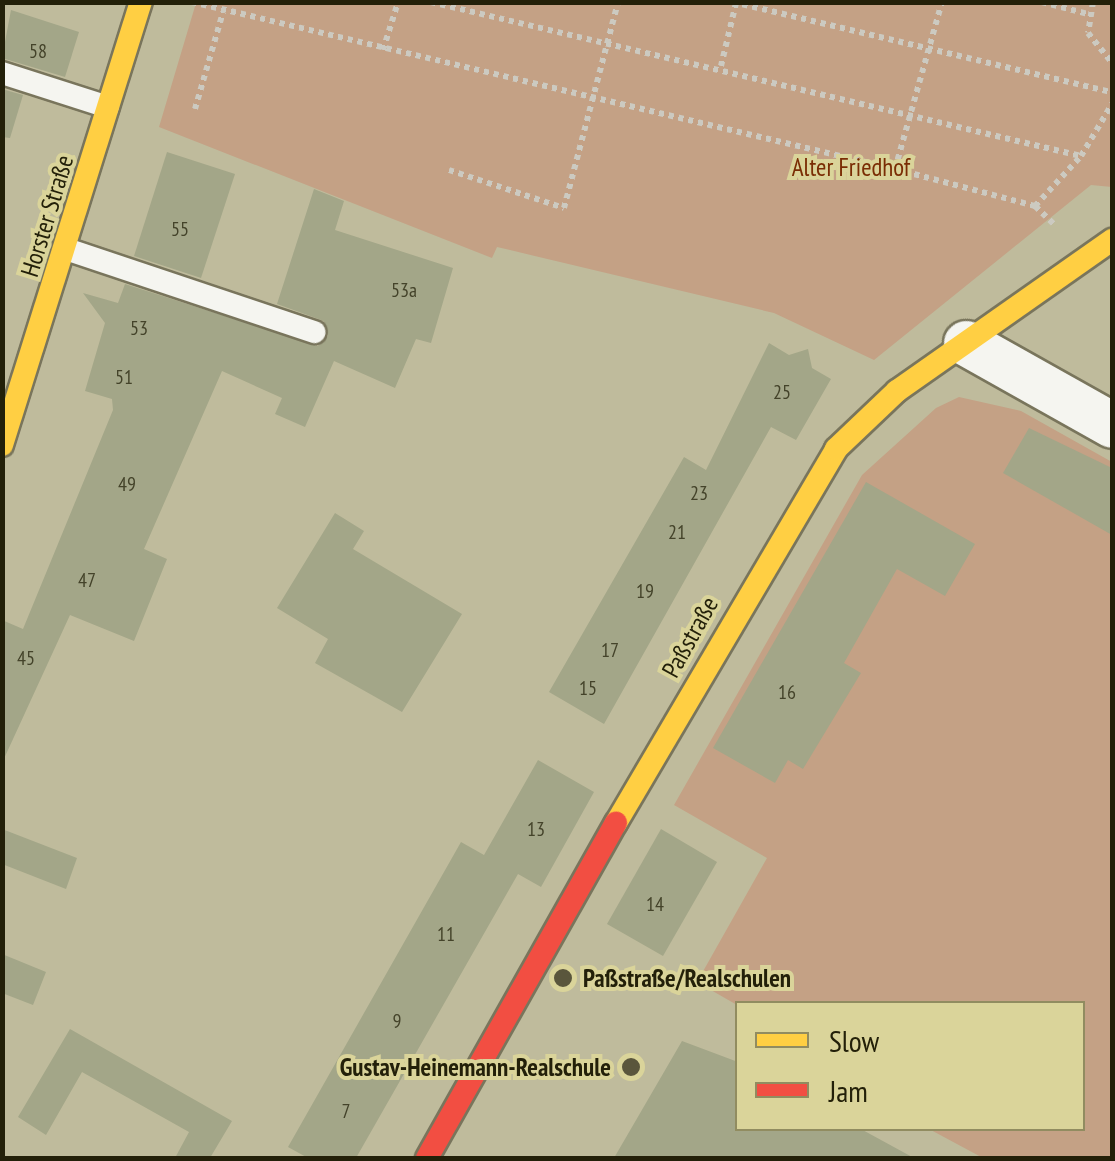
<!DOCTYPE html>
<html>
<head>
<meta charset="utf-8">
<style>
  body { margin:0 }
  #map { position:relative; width:1115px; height:1161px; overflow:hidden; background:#bfbb9c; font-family:"PT Sans Narrow",sans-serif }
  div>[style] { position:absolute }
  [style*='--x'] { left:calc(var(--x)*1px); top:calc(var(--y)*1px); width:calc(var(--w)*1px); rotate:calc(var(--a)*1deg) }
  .green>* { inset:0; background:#c4a185 }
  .building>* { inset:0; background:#a3a688 }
  .path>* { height:6px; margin-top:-3px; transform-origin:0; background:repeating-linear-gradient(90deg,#cccac1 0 5px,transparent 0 10px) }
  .roads { filter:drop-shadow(2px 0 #79755c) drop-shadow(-2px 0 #79755c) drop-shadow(0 2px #79755c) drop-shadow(0 -2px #79755c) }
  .lane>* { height:22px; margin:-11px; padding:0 11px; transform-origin:11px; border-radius:11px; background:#f5f5f0 }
  .street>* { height:45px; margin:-22.5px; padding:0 22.5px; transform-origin:22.5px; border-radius:22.5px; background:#f5f5f0 }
  .slow>* { height:22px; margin:-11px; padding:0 11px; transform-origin:11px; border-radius:11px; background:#ffcf43 }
  .jam>* { height:22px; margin:-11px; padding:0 11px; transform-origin:11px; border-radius:11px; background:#f24e42 }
  .dots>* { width:28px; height:28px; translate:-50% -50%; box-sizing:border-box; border:5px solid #dad49a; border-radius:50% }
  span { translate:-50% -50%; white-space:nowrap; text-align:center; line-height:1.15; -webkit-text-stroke:8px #dad49a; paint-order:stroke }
  .number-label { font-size:20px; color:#44432a }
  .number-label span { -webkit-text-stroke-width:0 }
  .park-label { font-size:25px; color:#7a2d04 }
  .street-label { font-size:25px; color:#232009 }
  .poi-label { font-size:25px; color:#232009; font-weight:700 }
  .left { translate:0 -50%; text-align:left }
  .right { translate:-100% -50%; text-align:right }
  .frame { position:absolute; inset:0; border:5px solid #232009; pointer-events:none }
  .legend { position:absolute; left:735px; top:1001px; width:350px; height:130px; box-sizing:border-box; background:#dad49a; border:2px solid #918c60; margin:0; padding:12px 18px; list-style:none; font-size:30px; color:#232009 }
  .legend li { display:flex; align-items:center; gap:20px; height:50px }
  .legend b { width:50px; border:2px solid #918c60 }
</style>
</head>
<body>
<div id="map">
  <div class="green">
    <div style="clip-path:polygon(196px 3px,1112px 3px,1112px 187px,1091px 185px,874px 360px,774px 313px,497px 247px,492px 258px,159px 127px)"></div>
    <div style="clip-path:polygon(959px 397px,1021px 411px,1112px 462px,1112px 1158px,983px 1158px,929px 1129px,1082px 1128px,1082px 1004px,737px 1005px,697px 982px,767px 858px,674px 805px,862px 475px,936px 408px)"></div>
  </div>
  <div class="building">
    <div style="clip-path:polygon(11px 10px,79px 32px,65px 77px,2px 58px)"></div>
    <div style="clip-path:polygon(2px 89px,23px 95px,10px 138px,2px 137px)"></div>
    <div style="clip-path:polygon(167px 152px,235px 174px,201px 278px,134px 256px)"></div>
    <div style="clip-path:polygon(314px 189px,344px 201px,335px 230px,453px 268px,431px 343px,416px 339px,395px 388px,334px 361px,305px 427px,275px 414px,282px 398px,222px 371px,144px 549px,167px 559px,134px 641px,70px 615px,2px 763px,2px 620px,23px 629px,113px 410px,112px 399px,85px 391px,105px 323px,83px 293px,118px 303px,125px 284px,318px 346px,328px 336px,324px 321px,277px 304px)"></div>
    <div style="clip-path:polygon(769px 343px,789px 355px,808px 349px,812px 368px,831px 379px,796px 440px,771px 427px,604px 724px,549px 692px,684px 457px,706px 470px)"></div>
    <div style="clip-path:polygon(1029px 428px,1112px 468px,1112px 535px,1003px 473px)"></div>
    <div style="clip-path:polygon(866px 482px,975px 544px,945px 596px,897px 569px,844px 663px,861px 673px,803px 769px,788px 760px,775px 783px,713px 748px)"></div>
    <div style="clip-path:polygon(335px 513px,364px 531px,353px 549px,462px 614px,402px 712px,315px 663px,328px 639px,277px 608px)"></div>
    <div style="clip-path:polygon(538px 760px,594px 792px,541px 887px,518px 874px,356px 1158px,308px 1158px,288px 1147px,461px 842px,484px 855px)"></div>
    <div style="clip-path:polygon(2px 829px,77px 858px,66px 889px,2px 864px)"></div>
    <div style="clip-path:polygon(661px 829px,717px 862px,663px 956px,607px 924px)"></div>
    <div style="clip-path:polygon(2px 954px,46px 972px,33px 1005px,2px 993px)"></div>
    <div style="clip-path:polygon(70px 1029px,232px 1121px,210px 1158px,175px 1158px,189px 1132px,82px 1072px,46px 1135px,18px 1117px)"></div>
    <div style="clip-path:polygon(682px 1041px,738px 1062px,738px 1128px,859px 1128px,914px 1158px,614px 1158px)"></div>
  </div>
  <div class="path">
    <div style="--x:192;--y:2;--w:723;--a:13.36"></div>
    <div style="--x:895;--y:169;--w:145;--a:14.8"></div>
    <div style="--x:1035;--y:206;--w:28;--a:44"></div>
    <div style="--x:431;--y:2;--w:668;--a:13.33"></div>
    <div style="--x:733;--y:2;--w:390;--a:13.4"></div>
    <div style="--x:1042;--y:2;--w:48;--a:14.6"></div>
    <div style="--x:1093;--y:2;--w:31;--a:99"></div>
    <div style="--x:1088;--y:33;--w:38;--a:51"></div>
    <div style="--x:383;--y:50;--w:50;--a:-72.6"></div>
    <div style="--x:721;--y:66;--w:65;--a:-76.6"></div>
    <div style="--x:195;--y:109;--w:101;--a:-73.9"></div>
    <div style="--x:895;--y:169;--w:173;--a:-74.3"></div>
    <div style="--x:449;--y:170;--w:121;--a:18.3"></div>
    <div style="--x:564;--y:208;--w:213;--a:-75.3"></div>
    <div style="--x:1035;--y:206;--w:68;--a:-47.4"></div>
    <div style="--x:1081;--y:156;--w:61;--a:-59.2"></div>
  </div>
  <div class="roads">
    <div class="lane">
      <div style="--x:2;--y:73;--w:111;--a:17.8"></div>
      <div style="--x:66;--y:249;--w:262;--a:18.5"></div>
    </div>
    <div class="street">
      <div style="--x:966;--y:343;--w:167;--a:29.3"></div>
    </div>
    <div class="slow">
      <div style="--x:2;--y:445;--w:464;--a:-72.6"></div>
      <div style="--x:616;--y:823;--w:434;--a:-59.5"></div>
      <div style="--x:836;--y:449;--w:84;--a:-43.6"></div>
      <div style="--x:897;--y:391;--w:263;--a:-35.1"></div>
    </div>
    <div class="jam">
      <div style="--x:427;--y:1158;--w:385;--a:-60.6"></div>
    </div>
  </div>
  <div class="dots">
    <div style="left:563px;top:978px;background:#5a563c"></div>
    <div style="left:631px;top:1067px;background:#5a563c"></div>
  </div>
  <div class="number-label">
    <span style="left:38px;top:51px">58</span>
    <span style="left:180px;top:229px">55</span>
    <span style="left:404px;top:290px">53a</span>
    <span style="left:139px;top:328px">53</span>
    <span style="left:124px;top:377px">51</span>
    <span style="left:782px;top:392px">25</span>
    <span style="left:127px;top:484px">49</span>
    <span style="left:699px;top:493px">23</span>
    <span style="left:677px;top:532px">21</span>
    <span style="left:87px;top:580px">47</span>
    <span style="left:645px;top:591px">19</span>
    <span style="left:610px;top:650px">17</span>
    <span style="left:26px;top:658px">45</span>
    <span style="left:588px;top:688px">15</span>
    <span style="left:787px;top:692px">16</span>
    <span style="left:536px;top:829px">13</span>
    <span style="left:655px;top:904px">14</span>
    <span style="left:446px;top:934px">11</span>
    <span style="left:397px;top:1021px">9</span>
    <span style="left:346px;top:1111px">7</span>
  </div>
  <div class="park-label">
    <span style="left:851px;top:167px">Alter Friedhof</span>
  </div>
  <div class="street-label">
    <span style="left:47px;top:216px;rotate:-73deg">Horster Straße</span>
    <span style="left:690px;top:637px;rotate:-61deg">Paßstraße</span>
  </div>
  <div class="poi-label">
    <span class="left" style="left:583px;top:978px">Paßstraße/Realschulen</span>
    <span class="right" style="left:611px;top:1067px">Gustav-Heinemann-Realschule</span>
  </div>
  <div class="frame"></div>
  <ul class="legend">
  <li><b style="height:12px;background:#ffcf43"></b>Slow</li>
  <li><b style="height:12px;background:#f24e42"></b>Jam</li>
  </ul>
</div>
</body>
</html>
